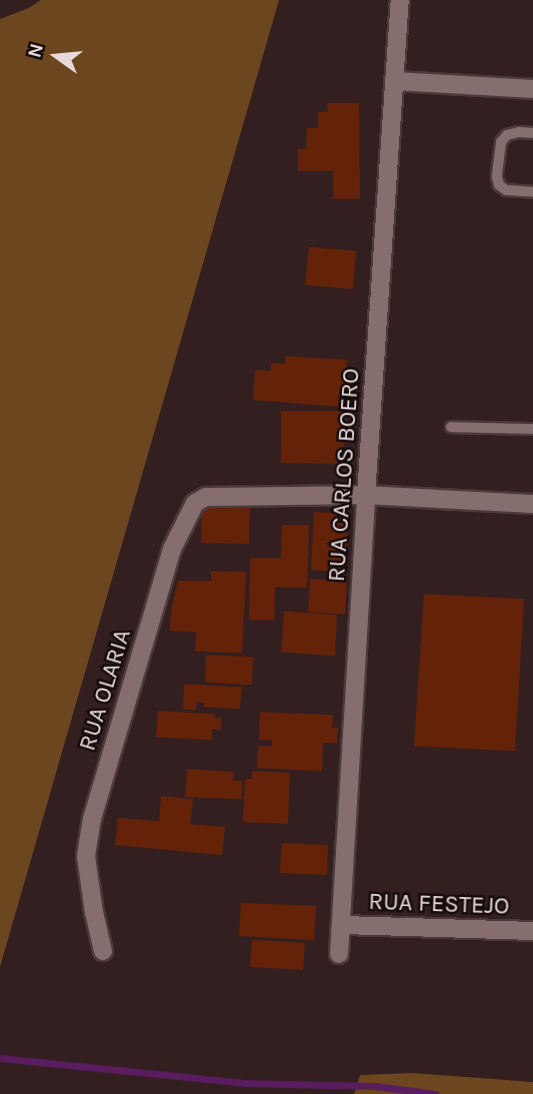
<!DOCTYPE html>
<html>
<head>
<meta charset="utf-8">
<style>
  body { margin:0 }
  #map { position:relative; width:533px; height:1094px; overflow:hidden; background:#331f20; font-family:Karla,sans-serif }
  div>[style] { position:absolute }
  [style*='--x'] { left:calc(var(--x)*1px); top:calc(var(--y)*1px); width:calc(var(--w)*1px); rotate:calc(var(--a)*1deg) }
  .forest>* { inset:0; background:#6c461e }
  .stream>* { height:7px; margin:-3.5px; padding:0 3.5px; transform-origin:3.5px; border-radius:3.5px; background:#591c5f }
  .building>* { inset:0; background:#642309 }
  .roads { filter:drop-shadow(2px 0 #4b3a3c) drop-shadow(-2px 0 #4b3a3c) drop-shadow(0 2px #4b3a3c) drop-shadow(0 -2px #4b3a3c) }
  .service>* { height:10px; margin:-5px; padding:0 5px; transform-origin:5px; border-radius:5px; background:#866d6e }
  .minor>* { height:18px; margin:-9px; padding:0 9px; transform-origin:9px; border-radius:9px; background:#866d6e }
  span { translate:-50% -50%; white-space:nowrap; text-align:center; line-height:1.15; -webkit-text-stroke:5px #150b0c; paint-order:stroke }
  .street-label { font-size:24px; color:#e7d8d9 }
  .north { position:absolute; left:21px; top:21px; width:70px; height:70px; -webkit-text-stroke:5px #150b0c; paint-order:stroke; rotate:285deg; font-size:19px; font-weight:700; line-height:28px; text-align:center; color:#e7d8d9 }
  .north::after { content:''; display:block; margin:auto; width:24px; height:32px; background:#e7d8d9; clip-path:polygon(50% 0,100% 100%,50% 72%,0 100%) }
</style>
</head>
<body>
<div id="map">
  <div class="forest">
    <div style="clip-path:polygon(41px 0,279px 0,0 967px,0 19px,29px 8px)"></div>
    <div style="clip-path:polygon(412px 1073px,533px 1082px,533px 1094px,354px 1094px,360px 1075px)"></div>
  </div>
  <div class="stream">
    <div style="--x:0;--y:1058;--w:246;--a:5.8"></div>
    <div style="--x:245;--y:1083;--w:130;--a:1.3"></div>
    <div style="--x:375;--y:1086;--w:61;--a:7.6"></div>
  </div>
  <div class="building">
    <div style="clip-path:polygon(327px 103px,359px 103px,360px 199px,333px 199px,333px 171px,298px 171px,298px 149px,306px 149px,307px 128px,318px 128px,318px 112px,328px 112px)"></div>
    <div style="clip-path:polygon(309px 247px,356px 251px,353px 289px,305px 285px)"></div>
    <div style="clip-path:polygon(286px 356px,347px 360px,344px 407px,253px 400px,255px 370px,271px 371px,271px 363px,285px 364px)"></div>
    <div style="clip-path:polygon(281px 411px,344px 411px,344px 464px,281px 463px)"></div>
    <div style="clip-path:polygon(202px 506px,250px 506px,249px 544px,201px 543px)"></div>
    <div style="clip-path:polygon(314px 512px,348px 514px,345px 572px,311px 570px)"></div>
    <div style="clip-path:polygon(282px 525px,309px 525px,307px 588px,275px 587px,274px 620px,249px 620px,250px 558px,281px 558px)"></div>
    <div style="clip-path:polygon(211px 571px,246px 572px,242px 653px,195px 651px,196px 632px,170px 631px,171px 610px,178px 581px,211px 581px)"></div>
    <div style="clip-path:polygon(310px 579px,347px 581px,345px 614px,308px 612px)"></div>
    <div style="clip-path:polygon(424px 594px,524px 599px,515px 751px,414px 746px)"></div>
    <div style="clip-path:polygon(284px 611px,337px 615px,335px 656px,281px 652px)"></div>
    <div style="clip-path:polygon(206px 655px,253px 657px,252px 685px,205px 682px)"></div>
    <div style="clip-path:polygon(184px 684px,242px 687px,240px 709px,204px 707px,204px 703px,197px 702px,196px 710px,183px 709px)"></div>
    <div style="clip-path:polygon(158px 711px,215px 714px,215px 718px,221px 718px,221px 730px,212px 729px,212px 740px,156px 737px)"></div>
    <div style="clip-path:polygon(260px 712px,333px 715px,332px 728px,338px 728px,337px 743px,323px 743px,322px 771px,257px 768px,258px 746px,272px 746px,272px 740px,259px 740px)"></div>
    <div style="clip-path:polygon(187px 769px,234px 772px,233px 780px,242px 781px,242px 799px,185px 797px)"></div>
    <div style="clip-path:polygon(252px 771px,290px 773px,288px 824px,243px 822px,245px 779px,252px 779px)"></div>
    <div style="clip-path:polygon(161px 796px,193px 799px,190px 824px,225px 827px,222px 855px,115px 845px,118px 818px,159px 821px)"></div>
    <div style="clip-path:polygon(282px 843px,328px 845px,327px 875px,280px 873px)"></div>
    <div style="clip-path:polygon(241px 903px,316px 906px,314px 940px,239px 936px)"></div>
    <div style="clip-path:polygon(252px 940px,305px 943px,303px 970px,250px 967px)"></div>
  </div>
  <div class="roads">
    <div class="service">
      <div style="--x:533;--y:133;--w:14;--a:-176"></div>
      <div style="--x:519;--y:132;--w:12;--a:166"></div>
      <div style="--x:507;--y:135;--w:9;--a:131"></div>
      <div style="--x:501;--y:142;--w:35;--a:97"></div>
      <div style="--x:497;--y:177;--w:8;--a:76"></div>
      <div style="--x:499;--y:185;--w:9;--a:36"></div>
      <div style="--x:506;--y:190;--w:27;--a:4"></div>
      <div style="--x:451;--y:427;--w:82;--a:1.4"></div>
    </div>
    <div class="minor">
      <div style="--x:395;--y:81;--w:138;--a:3.3"></div>
      <div style="--x:343;--y:925;--w:190;--a:1.8"></div>
      <div style="--x:103;--y:951;--w:39;--a:-103"></div>
      <div style="--x:94;--y:913;--w:58;--a:-98"></div>
      <div style="--x:86;--y:856;--w:37;--a:-81"></div>
      <div style="--x:92;--y:819;--w:282;--a:-73.5"></div>
      <div style="--x:172;--y:549;--w:51;--a:-63.4"></div>
      <div style="--x:195;--y:503;--w:13;--a:-29"></div>
      <div style="--x:206;--y:497;--w:160;--a:-0.7"></div>
      <div style="--x:366;--y:495;--w:167;--a:3.1"></div>
      <div style="--x:339;--y:954;--w:460;--a:-86.6"></div>
      <div style="--x:366;--y:495;--w:496;--a:-86.1"></div>
    </div>
  </div>
  <div class="street-label">
    <span style="left:344px;top:475px;rotate:-86deg">RUA CARLOS BOERO</span>
    <span style="left:105px;top:690px;rotate:-73deg">RUA OLARIA</span>
    <span style="left:439px;top:904px;rotate:2deg">RUA FESTEJO</span>
  </div>
  <div class="north">N</div>
</div>
</body>
</html>
